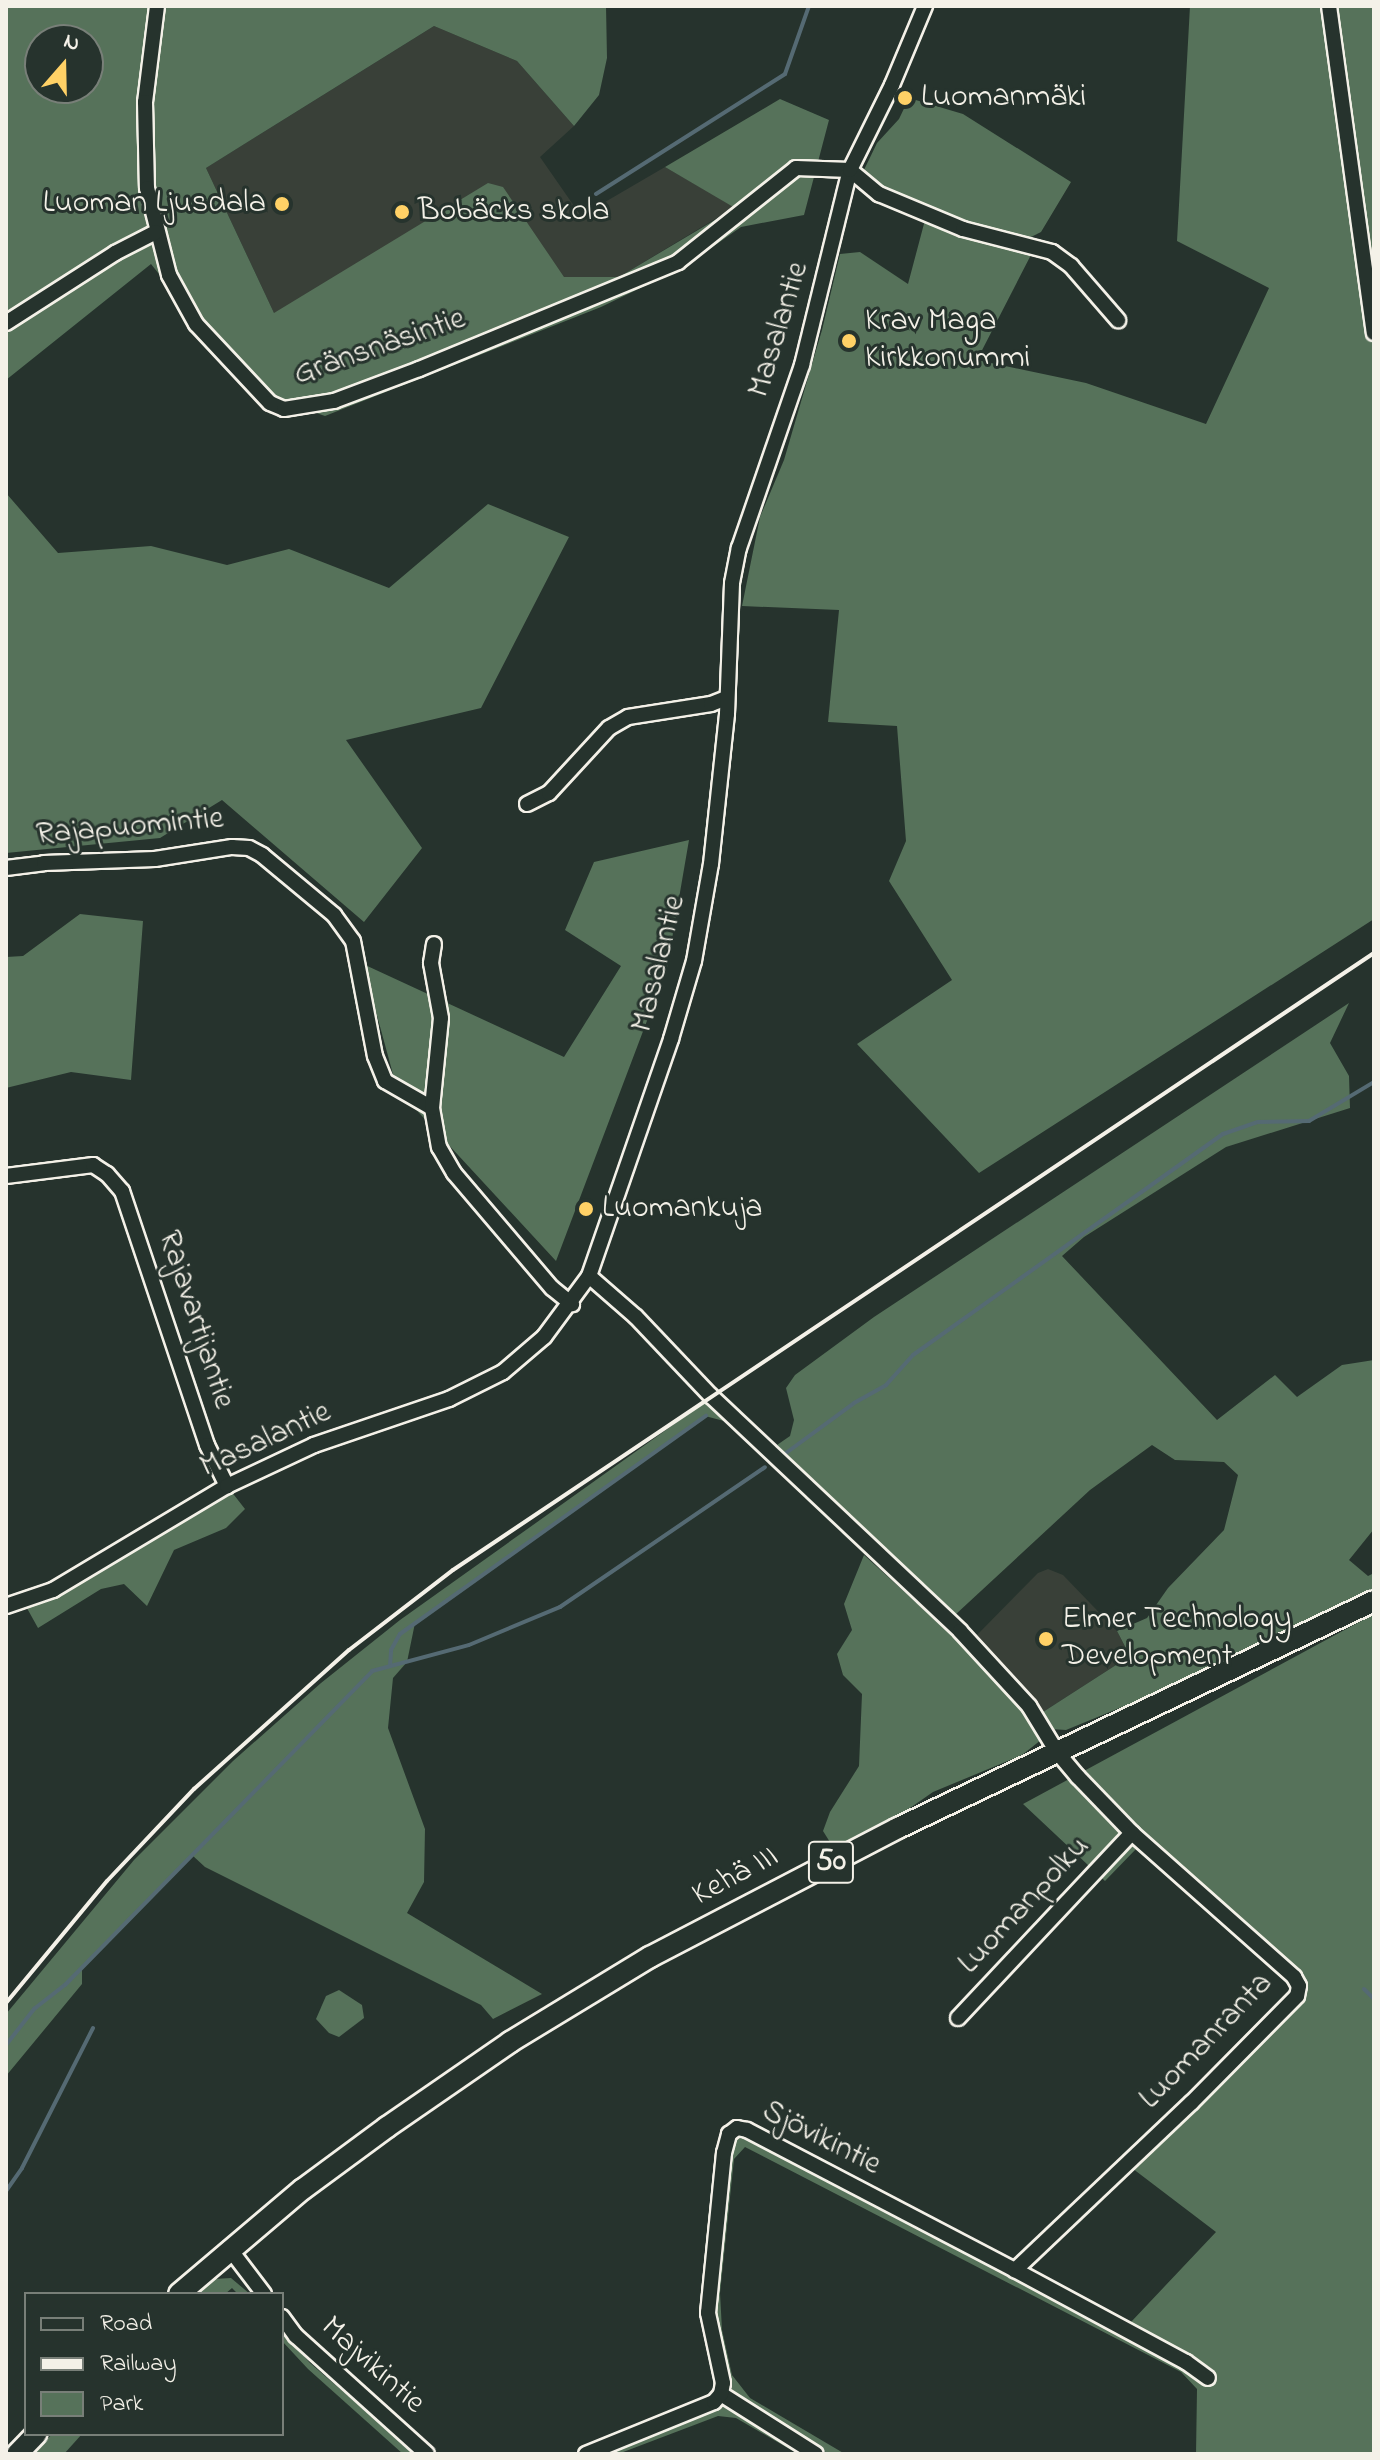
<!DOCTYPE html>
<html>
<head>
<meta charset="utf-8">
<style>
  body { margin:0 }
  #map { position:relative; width:1380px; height:2460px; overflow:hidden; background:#26332d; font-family:"Indie Flower",sans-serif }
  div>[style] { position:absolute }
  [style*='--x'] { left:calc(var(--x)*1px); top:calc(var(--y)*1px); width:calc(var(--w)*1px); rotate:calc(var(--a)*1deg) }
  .built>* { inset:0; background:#394038 }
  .green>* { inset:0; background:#56725a }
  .stream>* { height:4px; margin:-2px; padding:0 2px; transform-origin:2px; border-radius:2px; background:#556a73 }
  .roads { filter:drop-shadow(2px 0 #f4f1e8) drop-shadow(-2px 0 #f4f1e8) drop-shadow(0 2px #f4f1e8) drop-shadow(0 -2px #f4f1e8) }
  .minor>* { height:14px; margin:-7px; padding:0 7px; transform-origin:7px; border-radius:7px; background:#26332d }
  .highway>* { height:20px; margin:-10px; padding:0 10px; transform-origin:10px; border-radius:10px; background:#26332d }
  .rail>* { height:4px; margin:-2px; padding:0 2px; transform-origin:2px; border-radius:2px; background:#f4f1e8 }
  .dots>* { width:22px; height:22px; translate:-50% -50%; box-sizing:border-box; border:4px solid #26332d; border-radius:50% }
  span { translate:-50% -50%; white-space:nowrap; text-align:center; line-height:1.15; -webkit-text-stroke:6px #26332d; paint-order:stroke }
  .shield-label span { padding:2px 6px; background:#26332d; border:2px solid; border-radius:6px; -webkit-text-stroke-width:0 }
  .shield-label { font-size:30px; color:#f4f1e8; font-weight:700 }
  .poi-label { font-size:32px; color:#f4f1e8 }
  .left { translate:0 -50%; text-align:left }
  .right { translate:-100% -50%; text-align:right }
  .street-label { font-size:32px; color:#f4f1e8 }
  .frame { position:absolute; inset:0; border:8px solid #f4f1e8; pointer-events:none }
  .legend { position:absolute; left:24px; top:2292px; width:260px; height:144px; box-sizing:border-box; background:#26332d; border:2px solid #787f78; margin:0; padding:10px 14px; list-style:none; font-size:24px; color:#f4f1e8 }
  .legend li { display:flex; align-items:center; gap:16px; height:40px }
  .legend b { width:40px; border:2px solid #787f78 }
  .north { position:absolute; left:24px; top:24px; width:80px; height:80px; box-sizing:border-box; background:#26332d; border:2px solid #787f78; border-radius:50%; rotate:20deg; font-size:22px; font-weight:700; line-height:32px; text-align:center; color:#f4f1e8 }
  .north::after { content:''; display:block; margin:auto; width:28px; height:36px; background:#ffd166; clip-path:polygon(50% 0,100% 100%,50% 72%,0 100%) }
</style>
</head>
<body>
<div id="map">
  <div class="built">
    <div style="clip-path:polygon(434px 26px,517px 61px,574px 126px,540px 157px,581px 216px,665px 167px,735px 207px,619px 277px,563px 277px,274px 313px,206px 168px)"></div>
    <div style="clip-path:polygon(1048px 1569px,1063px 1575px,1117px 1631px,1130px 1656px,1043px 1712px,976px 1636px,1038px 1573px)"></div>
  </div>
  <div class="green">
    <div style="clip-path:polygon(evenodd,6px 6px,606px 6px,607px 58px,599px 95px,574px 126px,517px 61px,434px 26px,206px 168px,274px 313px,488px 183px,503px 187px,564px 277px,619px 277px,735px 208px,665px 167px,780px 99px,829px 120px,804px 215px,741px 227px,684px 267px,601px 307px,325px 416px,302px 408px,270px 414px,151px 264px,6px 380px,6px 6px,40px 40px,88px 40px,88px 88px,40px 88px,40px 40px)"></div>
    <div style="clip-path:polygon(1190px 6px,1374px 6px,1374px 919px,979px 1173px,857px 1044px,952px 980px,889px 881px,906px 841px,897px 726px,828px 722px,839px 610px,742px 606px,760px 517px,784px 460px,822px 330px,840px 254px,860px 252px,908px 284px,925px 220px,1033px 251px,977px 360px,1086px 383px,1206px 424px,1269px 288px,1177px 241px)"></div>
    <div style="clip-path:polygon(909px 98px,963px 114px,1071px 182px,1041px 232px,1029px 238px,961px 220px,881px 188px,862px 174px,877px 143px,899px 119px)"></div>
    <div style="clip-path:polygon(6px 493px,58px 553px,151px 546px,227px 565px,289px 549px,389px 588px,488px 504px,569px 537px,481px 708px,346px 740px,422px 848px,364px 922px,222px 800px,160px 838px,6px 853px)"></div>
    <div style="clip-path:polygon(689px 840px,667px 968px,556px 1261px,397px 1089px,363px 964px,564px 1057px,621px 966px,565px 930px,594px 862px)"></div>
    <div style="clip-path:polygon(80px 914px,143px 921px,131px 1080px,71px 1072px,6px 1088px,6px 957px,23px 956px)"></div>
    <div style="clip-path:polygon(1349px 1003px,1330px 1043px,1349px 1076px,1350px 1108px,1226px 1147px,1084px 1237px,1062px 1256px,1217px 1420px,1275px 1375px,1297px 1397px,1342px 1365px,1374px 1360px,1374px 1529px,1349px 1560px,1368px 1576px,1374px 1573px,1374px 1588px,1178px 1684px,1066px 1730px,1051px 1729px,1043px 1712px,1130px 1656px,1117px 1631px,1147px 1618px,1168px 1588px,1224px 1530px,1238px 1475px,1224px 1462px,1175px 1460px,1152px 1445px,1090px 1490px,955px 1615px,777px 1445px,790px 1436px,794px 1420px,786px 1388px,795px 1375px,874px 1317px)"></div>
    <div style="clip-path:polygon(708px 1400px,724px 1421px,705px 1416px,415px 1623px,407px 1662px,393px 1678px,388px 1728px,425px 1829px,424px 1882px,407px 1913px,542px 1994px,493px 2019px,481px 2005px,205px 1867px,192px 1855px,82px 1967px,82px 1984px,6px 2076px,6px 2014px,134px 1860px,233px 1761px,321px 1683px,400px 1620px)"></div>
    <div style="clip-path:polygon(227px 1486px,245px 1509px,226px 1528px,174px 1550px,147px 1606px,124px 1584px,101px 1589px,38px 1628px,23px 1601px)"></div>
    <div style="clip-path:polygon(864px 1555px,966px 1648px,1030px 1716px,1041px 1740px,1022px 1755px,933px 1792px,887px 1824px,833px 1847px,823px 1831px,830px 1812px,859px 1766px,862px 1694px,843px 1675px,837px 1654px,852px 1630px,844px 1604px)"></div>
    <div style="clip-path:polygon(1374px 1614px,1374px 2454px,1196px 2454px,1197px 2389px,1181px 2372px,745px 2147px,734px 2159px,720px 2293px,722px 2330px,732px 2375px,750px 2398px,845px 2454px,829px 2454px,740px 2402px,733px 2394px,717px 2341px,713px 2296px,733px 2137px,737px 2135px,1175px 2359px,1205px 2381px,1211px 2369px,1131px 2322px,1216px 2232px,1124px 2162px,1294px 1987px,1137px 1848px,1105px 1881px,1023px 1804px)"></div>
    <div style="clip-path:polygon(339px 1990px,362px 2005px,364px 2018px,339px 2037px,329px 2033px,316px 2019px,326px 1996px)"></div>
    <div style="clip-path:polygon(231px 2278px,250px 2294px,238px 2294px,232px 2288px,225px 2294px,198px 2294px,214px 2279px)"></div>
    <div style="clip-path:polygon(282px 2331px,310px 2363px,415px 2454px,403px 2454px,308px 2369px,282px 2341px)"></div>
    <div style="clip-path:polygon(718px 2405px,732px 2407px,812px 2454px,798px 2454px,736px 2418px,718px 2416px,618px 2454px,598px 2454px)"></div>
    <div style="clip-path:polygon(52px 2434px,82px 2434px,64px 2454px,34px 2454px)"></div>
  </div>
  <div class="stream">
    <div style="--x:596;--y:194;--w:224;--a:-32.4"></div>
    <div style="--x:785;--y:74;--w:72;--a:-70.6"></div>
    <div style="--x:786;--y:1453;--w:84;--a:-36.3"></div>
    <div style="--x:854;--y:1403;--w:37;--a:-29"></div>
    <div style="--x:886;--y:1385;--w:40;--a:-48"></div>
    <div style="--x:913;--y:1355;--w:381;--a:-35.5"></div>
    <div style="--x:1223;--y:1134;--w:37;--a:-19"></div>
    <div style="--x:1258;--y:1122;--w:51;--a:-1.1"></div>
    <div style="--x:1309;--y:1121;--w:76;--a:-31"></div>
    <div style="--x:390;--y:1666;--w:16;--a:-86"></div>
    <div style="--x:391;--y:1650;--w:18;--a:-61"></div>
    <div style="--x:400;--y:1634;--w:376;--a:-35.5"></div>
    <div style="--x:1364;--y:1989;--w:14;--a:45"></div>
    <div style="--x:6;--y:2045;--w:46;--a:-52.1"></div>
    <div style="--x:34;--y:2009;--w:39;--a:-38"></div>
    <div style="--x:65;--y:1985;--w:439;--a:-45.6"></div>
    <div style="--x:372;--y:1671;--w:100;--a:-15"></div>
    <div style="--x:469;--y:1645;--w:99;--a:-22.7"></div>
    <div style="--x:560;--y:1607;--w:248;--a:-34.3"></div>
    <div style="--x:6;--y:2191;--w:28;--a:-55"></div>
    <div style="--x:22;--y:2168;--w:157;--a:-63.1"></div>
  </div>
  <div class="roads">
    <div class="minor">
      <div style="--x:157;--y:6;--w:97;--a:97.1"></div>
      <div style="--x:145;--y:102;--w:86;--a:88.7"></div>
      <div style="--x:147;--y:188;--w:90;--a:75.8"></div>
      <div style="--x:169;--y:275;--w:56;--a:61.1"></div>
      <div style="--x:196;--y:324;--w:108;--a:46.9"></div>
      <div style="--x:270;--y:403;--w:15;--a:23"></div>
      <div style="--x:284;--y:409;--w:51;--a:-9.1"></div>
      <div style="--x:334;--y:401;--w:91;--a:-20.6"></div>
      <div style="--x:419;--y:369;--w:280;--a:-22.4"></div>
      <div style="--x:678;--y:262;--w:151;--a:-38.5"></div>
      <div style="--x:796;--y:168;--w:54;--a:2.1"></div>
      <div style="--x:1329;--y:6;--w:330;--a:82.2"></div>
      <div style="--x:850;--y:170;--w:38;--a:40"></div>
      <div style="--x:879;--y:194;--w:91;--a:22.6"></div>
      <div style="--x:963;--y:229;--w:92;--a:14.5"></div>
      <div style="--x:1052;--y:252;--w:24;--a:36"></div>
      <div style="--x:1071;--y:266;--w:72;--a:49"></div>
      <div style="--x:6;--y:323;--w:130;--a:-32.7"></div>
      <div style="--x:115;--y:253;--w:46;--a:-27.1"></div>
      <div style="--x:527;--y:804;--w:25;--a:-27"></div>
      <div style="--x:549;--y:793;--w:88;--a:-47.3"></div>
      <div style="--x:609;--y:728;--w:22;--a:-30"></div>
      <div style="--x:628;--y:717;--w:84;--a:-8.9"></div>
      <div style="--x:711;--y:704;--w:17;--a:-21"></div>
      <div style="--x:6;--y:868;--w:38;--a:-7"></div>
      <div style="--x:44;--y:863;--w:111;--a:-2.1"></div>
      <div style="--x:155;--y:859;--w:78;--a:-8.9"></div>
      <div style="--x:232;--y:847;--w:17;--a:3"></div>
      <div style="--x:249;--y:848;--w:15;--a:28"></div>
      <div style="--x:262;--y:855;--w:94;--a:39.8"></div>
      <div style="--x:334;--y:915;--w:32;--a:54"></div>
      <div style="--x:353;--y:941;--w:117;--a:79.2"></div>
      <div style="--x:375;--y:1056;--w:27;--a:68"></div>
      <div style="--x:385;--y:1081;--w:54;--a:29.9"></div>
      <div style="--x:432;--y:1108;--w:40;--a:80"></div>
      <div style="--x:439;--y:1147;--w:30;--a:60"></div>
      <div style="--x:454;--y:1173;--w:151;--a:49.6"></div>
      <div style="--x:552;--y:1288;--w:26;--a:39"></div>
      <div style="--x:432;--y:1108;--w:90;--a:-84.3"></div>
      <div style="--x:441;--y:1018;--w:56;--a:-100.3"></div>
      <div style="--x:431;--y:963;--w:19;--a:-81"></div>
      <div style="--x:6;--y:1176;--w:88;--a:-7.2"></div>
      <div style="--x:93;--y:1165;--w:17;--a:33"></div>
      <div style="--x:107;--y:1174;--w:23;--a:49"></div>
      <div style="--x:122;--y:1191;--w:268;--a:71.5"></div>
      <div style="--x:207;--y:1445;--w:46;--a:64"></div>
      <div style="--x:589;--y:1276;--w:62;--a:41.1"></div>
      <div style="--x:636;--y:1317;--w:109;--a:46.5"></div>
      <div style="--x:711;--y:1396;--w:342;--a:43.3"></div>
      <div style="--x:960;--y:1631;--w:102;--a:47.4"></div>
      <div style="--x:1029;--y:1706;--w:54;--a:58.7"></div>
      <div style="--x:1057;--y:1752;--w:33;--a:50"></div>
      <div style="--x:1078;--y:1777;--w:78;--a:46"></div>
      <div style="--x:1132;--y:1833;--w:217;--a:41.6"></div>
      <div style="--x:1294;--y:1977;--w:10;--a:61"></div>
      <div style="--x:1299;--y:1986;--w:10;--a:101"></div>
      <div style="--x:1297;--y:1996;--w:151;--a:134.7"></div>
      <div style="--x:1191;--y:2103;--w:243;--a:136.5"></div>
      <div style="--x:6;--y:1606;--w:50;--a:-18.8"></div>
      <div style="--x:53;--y:1590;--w:203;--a:-30.9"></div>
      <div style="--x:227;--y:1486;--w:96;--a:-25.2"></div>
      <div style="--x:314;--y:1445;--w:143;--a:-18.8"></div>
      <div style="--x:449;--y:1399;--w:60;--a:-26.6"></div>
      <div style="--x:503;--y:1372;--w:54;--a:-40.5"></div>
      <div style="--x:544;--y:1337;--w:76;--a:-53.6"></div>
      <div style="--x:589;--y:1276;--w:251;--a:-70.9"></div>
      <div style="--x:671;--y:1039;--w:81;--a:-73.6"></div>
      <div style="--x:694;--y:961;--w:98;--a:-80.1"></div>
      <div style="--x:711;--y:864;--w:151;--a:-83.9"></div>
      <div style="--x:727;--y:714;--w:131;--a:-87.8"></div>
      <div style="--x:732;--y:583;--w:36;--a:-79"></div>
      <div style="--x:739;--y:548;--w:194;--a:-71"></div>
      <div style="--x:802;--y:365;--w:201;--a:-76.2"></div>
      <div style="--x:850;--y:170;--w:95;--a:-63.7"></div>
      <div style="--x:892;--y:85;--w:86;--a:-67.3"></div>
      <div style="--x:958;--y:2018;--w:254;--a:-46.8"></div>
      <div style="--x:229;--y:2248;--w:58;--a:52.7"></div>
      <div style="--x:282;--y:2317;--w:24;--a:54"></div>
      <div style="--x:296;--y:2336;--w:176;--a:42"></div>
      <div style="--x:721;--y:2394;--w:112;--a:32.3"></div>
      <div style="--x:586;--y:2454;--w:138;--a:-22.1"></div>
      <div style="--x:714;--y:2402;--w:11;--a:-49"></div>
      <div style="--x:721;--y:2394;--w:11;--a:-80"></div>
      <div style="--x:723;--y:2383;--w:72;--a:-102.1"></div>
      <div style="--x:708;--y:2313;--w:161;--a:-84.3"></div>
      <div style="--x:724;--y:2153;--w:20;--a:-75"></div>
      <div style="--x:729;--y:2134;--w:10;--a:-37"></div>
      <div style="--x:737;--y:2128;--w:10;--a:11"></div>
      <div style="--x:747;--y:2130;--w:302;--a:27.6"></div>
      <div style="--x:1015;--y:2270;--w:194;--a:28.3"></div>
      <div style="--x:1186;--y:2362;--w:27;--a:36"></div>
    </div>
    <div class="highway">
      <div style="--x:179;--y:2294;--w:162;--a:-40.3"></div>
      <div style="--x:303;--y:2189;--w:104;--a:-36.4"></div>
      <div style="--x:387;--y:2127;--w:150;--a:-34.6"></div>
      <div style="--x:510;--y:2042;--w:164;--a:-31.3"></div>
      <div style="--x:650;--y:1957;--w:280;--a:-27.5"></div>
      <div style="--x:898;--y:1828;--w:527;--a:-25.5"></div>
      <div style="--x:17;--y:2454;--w:28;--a:-46"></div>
    </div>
  </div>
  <div class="rail">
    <div style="--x:6;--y:2003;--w:158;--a:-50.4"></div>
    <div style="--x:107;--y:1881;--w:127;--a:-46.6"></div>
    <div style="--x:194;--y:1789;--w:208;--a:-41.9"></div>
    <div style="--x:349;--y:1650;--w:131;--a:-37.6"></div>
    <div style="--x:453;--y:1570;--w:1109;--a:-33.82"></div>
  </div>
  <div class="dots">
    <div style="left:905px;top:98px;background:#ffd166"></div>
    <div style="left:282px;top:204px;background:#ffd166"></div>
    <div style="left:402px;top:212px;background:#ffd166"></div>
    <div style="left:849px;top:341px;background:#ffd166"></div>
    <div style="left:586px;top:1209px;background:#ffd166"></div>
    <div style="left:1046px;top:1639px;background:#ffd166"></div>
  </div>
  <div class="shield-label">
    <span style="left:831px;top:1862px">50</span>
  </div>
  <div class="poi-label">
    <span class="left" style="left:921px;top:98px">Luomanmäki</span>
    <span class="right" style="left:266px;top:204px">Luoman Ljusdala</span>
    <span class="left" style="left:418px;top:212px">Bobäcks skola</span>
    <span class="left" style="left:865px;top:341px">Krav Maga<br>Kirkkonummi</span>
    <span class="left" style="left:602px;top:1209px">Luomankuja</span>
    <span class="left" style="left:1062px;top:1639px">Elmer Technology<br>Development</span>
  </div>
  <div class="street-label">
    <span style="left:780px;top:330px;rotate:-73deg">Masalantie</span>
    <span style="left:380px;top:348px;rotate:-19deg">Gränsnäsintie</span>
    <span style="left:130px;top:828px;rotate:-5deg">Rajapuomintie</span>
    <span style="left:660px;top:964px;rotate:-76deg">Masalantie</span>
    <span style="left:195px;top:1320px;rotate:72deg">Rajavartijantie</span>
    <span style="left:266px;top:1441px;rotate:-25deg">Masalantie</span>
    <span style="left:736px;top:1877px;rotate:-28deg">Kehä III</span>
    <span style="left:1025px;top:1906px;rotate:-47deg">Luomanpolku</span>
    <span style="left:1207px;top:2042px;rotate:-46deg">Luomanranta</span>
    <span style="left:821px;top:2139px;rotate:27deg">Sjövikintie</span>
    <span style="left:372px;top:2366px;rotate:42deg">Majvikintie</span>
  </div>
  <div class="frame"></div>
  <ul class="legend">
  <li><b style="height:10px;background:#26332d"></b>Road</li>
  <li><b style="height:10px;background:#f4f1e8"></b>Railway</li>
  <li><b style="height:22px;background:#56725a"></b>Park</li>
  </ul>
  <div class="north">N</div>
</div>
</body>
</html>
